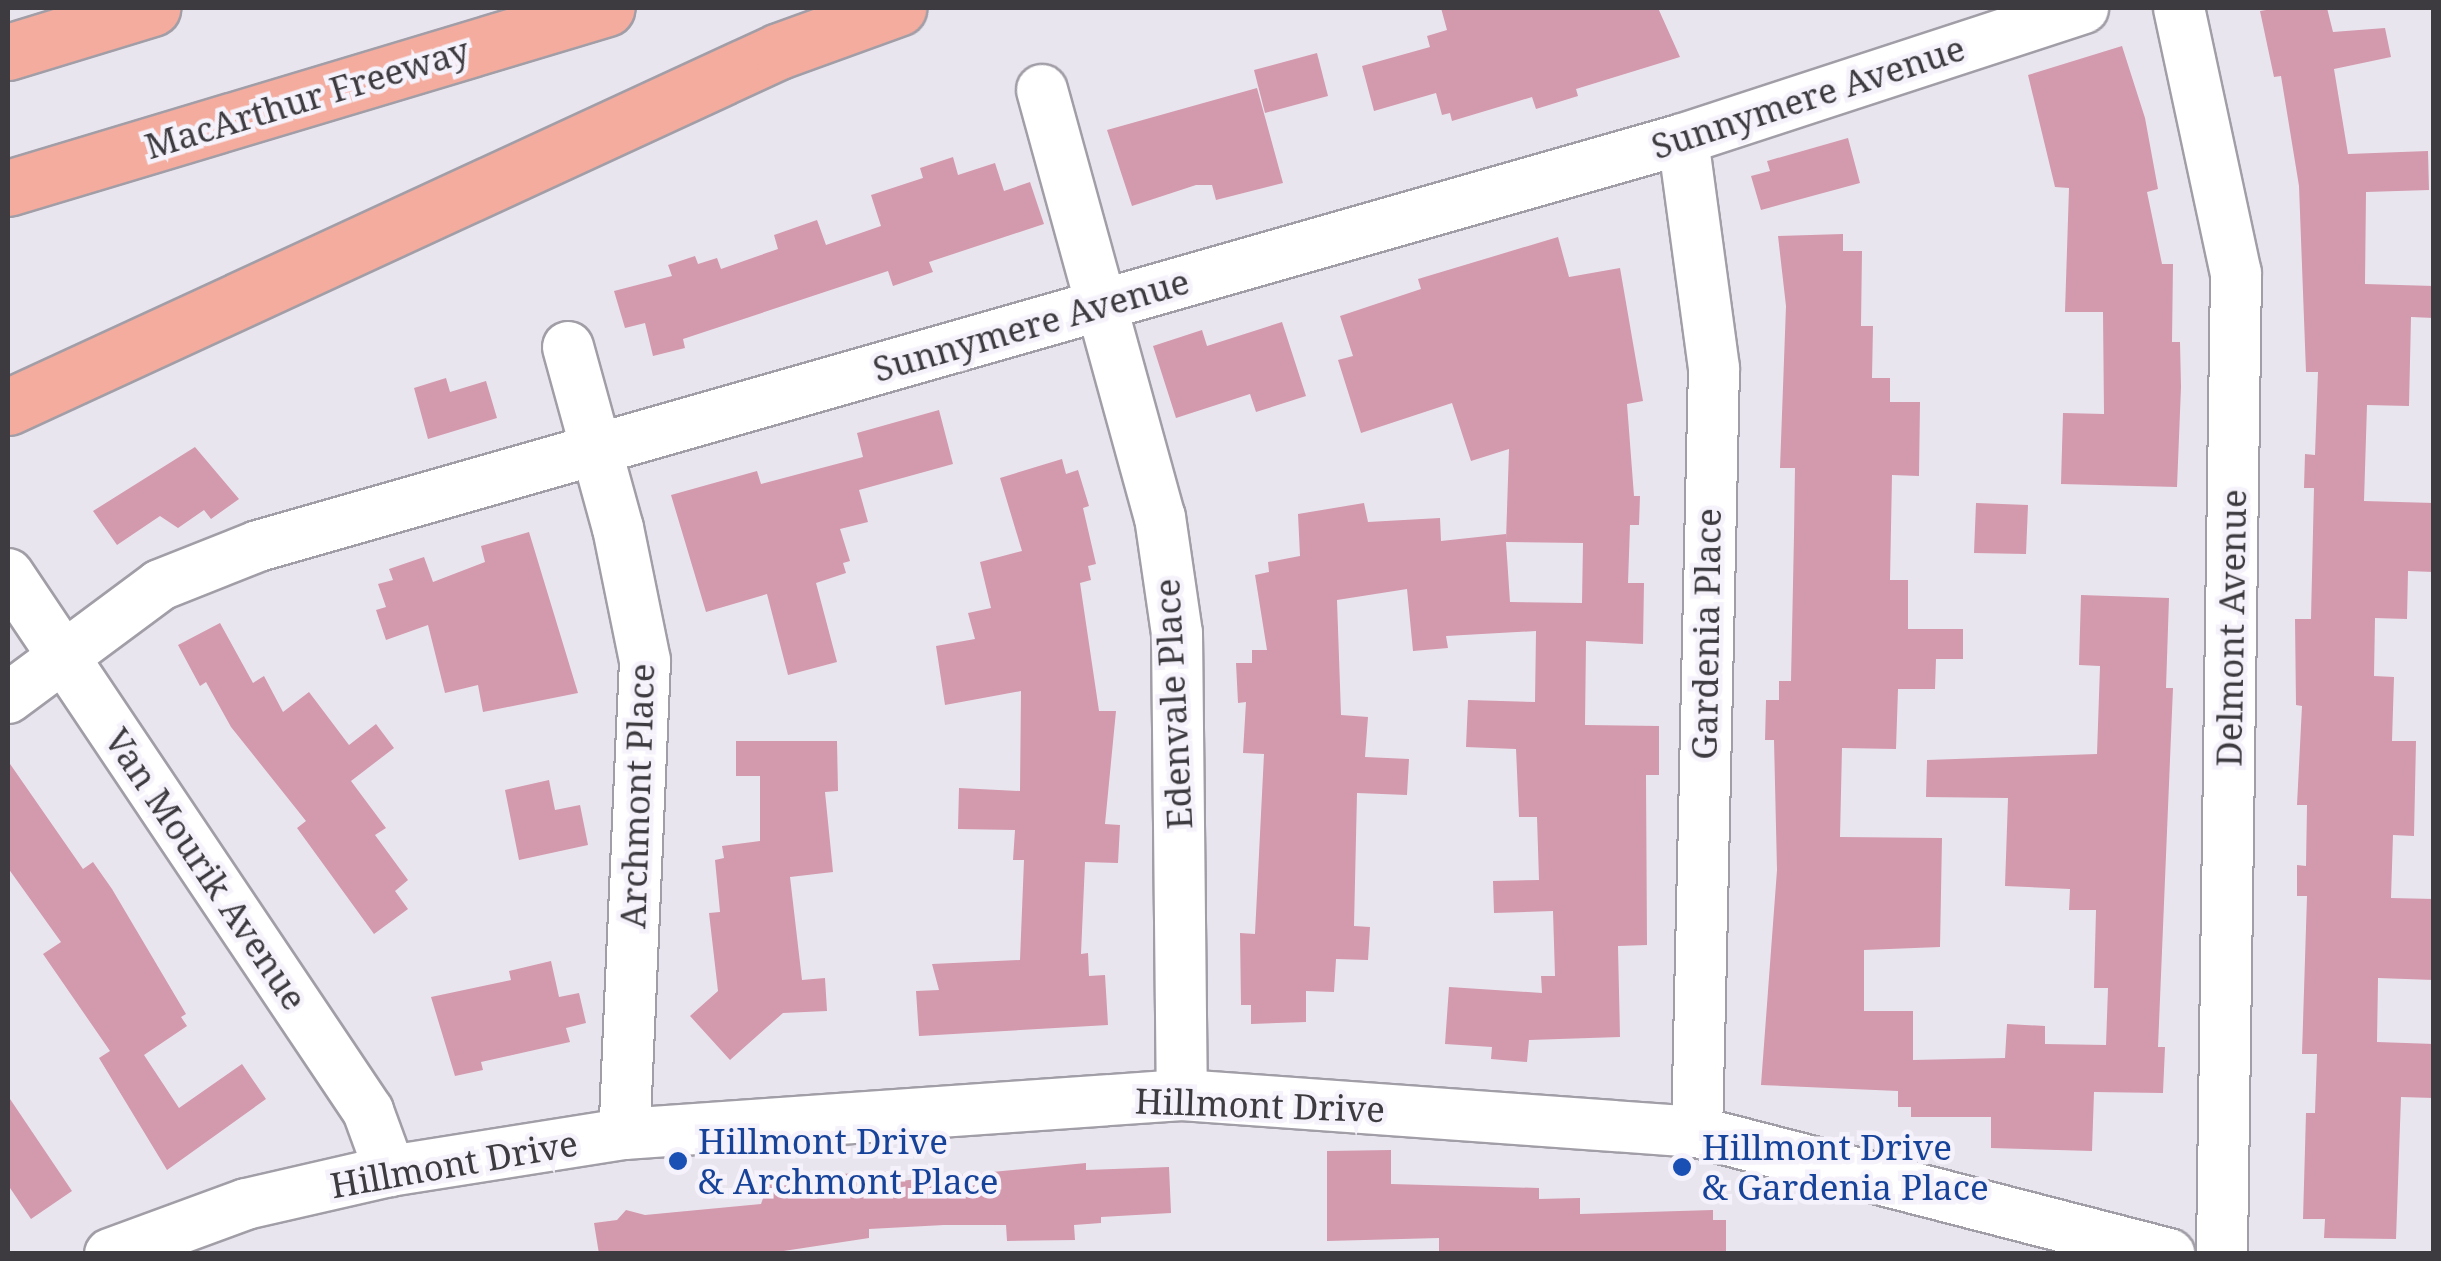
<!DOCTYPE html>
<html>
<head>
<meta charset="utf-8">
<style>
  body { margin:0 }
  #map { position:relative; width:2441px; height:1261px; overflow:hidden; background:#e9e5ee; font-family:"Noto Serif",serif }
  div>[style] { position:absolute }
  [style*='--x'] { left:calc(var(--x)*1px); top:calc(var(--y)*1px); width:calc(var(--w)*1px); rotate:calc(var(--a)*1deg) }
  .building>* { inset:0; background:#d399ad }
  .roads { filter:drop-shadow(2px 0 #a29ea7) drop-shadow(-2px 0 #a29ea7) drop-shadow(0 2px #a29ea7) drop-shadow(0 -2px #a29ea7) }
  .minor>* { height:50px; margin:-25px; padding:0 25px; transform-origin:25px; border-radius:25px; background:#fff }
  .highway>* { height:55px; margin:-27.5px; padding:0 27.5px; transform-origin:27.5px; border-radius:27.5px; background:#f3ac9e }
  .dots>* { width:28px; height:28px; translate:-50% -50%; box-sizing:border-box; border:5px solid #f6f2fb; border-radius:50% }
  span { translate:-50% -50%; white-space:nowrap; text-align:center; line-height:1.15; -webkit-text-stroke:9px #f6f2fb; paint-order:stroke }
  .street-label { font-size:35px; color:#3d3b3f }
  .transit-label { font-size:35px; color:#164399 }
  .left { translate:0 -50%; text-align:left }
  .frame { position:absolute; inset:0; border:10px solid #3d3b3f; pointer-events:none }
</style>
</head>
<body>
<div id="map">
  <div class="building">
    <div style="clip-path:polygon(1441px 8px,1658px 8px,1680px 57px,1576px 89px,1578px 96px,1536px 109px,1532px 97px,1452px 121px,1450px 113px,1442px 115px,1436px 93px,1374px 111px,1362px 66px,1430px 47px,1427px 36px,1447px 30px)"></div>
    <div style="clip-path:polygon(2278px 8px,2327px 8px,2333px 32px,2385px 28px,2391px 57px,2334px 69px,2348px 154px,2428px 151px,2429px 190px,2366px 192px,2365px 284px,2434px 286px,2434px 318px,2411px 317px,2409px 406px,2367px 405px,2364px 501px,2434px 503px,2434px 572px,2408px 571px,2407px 619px,2375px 618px,2374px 676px,2394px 677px,2392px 741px,2416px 741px,2414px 836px,2393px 835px,2391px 898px,2434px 899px,2434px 980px,2378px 978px,2377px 1042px,2434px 1044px,2434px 1098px,2401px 1097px,2396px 1239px,2324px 1238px,2325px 1219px,2303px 1219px,2306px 1113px,2315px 1113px,2317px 1054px,2302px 1054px,2307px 896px,2297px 896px,2297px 865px,2306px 866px,2307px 805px,2297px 805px,2302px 706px,2296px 705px,2295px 619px,2311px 619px,2314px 488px,2304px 488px,2305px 454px,2315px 455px,2318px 372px,2306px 372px,2299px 186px,2281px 76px,2274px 77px,2260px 11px)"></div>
    <div style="clip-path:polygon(2122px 46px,2145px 118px,2158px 189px,2147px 192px,2162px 264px,2173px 264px,2172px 342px,2180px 342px,2181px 387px,2177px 487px,2061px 484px,2063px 413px,2104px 414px,2103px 312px,2065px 312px,2069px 188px,2055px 187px,2028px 75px)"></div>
    <div style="clip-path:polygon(1317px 53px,1328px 96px,1265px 113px,1254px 70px)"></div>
    <div style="clip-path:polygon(1257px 88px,1283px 183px,1216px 200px,1212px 185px,1196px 185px,1132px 206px,1107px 130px)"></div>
    <div style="clip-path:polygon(1848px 138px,1860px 183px,1761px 210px,1751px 176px,1770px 171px,1767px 161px)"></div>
    <div style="clip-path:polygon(953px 157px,958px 175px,995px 163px,1004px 191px,1030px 182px,1044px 224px,929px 262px,933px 272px,893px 286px,888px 271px,683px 339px,685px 348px,653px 356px,645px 323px,625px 328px,614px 291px,672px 276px,668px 265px,695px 256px,698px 264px,717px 258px,721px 269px,778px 249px,774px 235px,817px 220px,826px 245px,881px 226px,871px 195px,923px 178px,920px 168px)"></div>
    <div style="clip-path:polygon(1843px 234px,1843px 251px,1862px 251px,1861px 326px,1873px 326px,1872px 378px,1890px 378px,1890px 402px,1920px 402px,1919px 476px,1892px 475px,1890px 580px,1908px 580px,1908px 629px,1963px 629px,1963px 659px,1936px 659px,1935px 689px,1898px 689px,1896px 749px,1842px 748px,1840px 837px,1942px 838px,1940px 947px,1864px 950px,1864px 1011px,1913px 1011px,1913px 1060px,2005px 1058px,2007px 1024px,2045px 1026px,2045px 1044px,2106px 1045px,2108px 988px,2094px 988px,2096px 910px,2069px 910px,2070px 889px,2005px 886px,2008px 798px,1926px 797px,1927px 760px,2097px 754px,2100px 666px,2079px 665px,2081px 595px,2169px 598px,2166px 688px,2173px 688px,2158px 1047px,2165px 1047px,2163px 1093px,2094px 1092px,2092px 1151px,1991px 1148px,1991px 1117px,1911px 1117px,1911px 1107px,1898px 1107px,1898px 1091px,1761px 1085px,1777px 870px,1774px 740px,1765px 740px,1766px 700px,1779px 700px,1779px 681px,1791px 681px,1794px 535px,1795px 468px,1780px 468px,1786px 306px,1778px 236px)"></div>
    <div style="clip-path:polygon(evenodd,1558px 237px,1569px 277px,1620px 268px,1643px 401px,1627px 404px,1634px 496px,1640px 496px,1639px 525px,1630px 525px,1628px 583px,1644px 583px,1643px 644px,1586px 641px,1585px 725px,1659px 726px,1659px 775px,1646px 775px,1647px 945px,1618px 946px,1620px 1037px,1529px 1040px,1527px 1062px,1491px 1059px,1492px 1047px,1445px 1044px,1449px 987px,1542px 993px,1541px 976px,1555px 976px,1553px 911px,1494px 913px,1493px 881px,1539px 880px,1537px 817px,1519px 817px,1516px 749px,1466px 747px,1468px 700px,1535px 702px,1536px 631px,1446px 636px,1448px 648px,1413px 651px,1407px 589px,1337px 600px,1341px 715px,1368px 717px,1365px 757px,1409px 759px,1407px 795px,1357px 793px,1354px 926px,1370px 927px,1368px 960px,1336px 959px,1334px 992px,1306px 991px,1306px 1022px,1251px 1024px,1251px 1005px,1241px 1005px,1240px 933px,1255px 934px,1264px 754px,1243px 753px,1246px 702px,1238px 703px,1236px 663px,1252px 663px,1252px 650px,1267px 650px,1255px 575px,1269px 572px,1268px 562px,1300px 556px,1298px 514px,1364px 503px,1368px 522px,1440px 518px,1441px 541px,1506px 534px,1506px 540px,1509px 449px,1471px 461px,1452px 403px,1361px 433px,1338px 360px,1353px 356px,1340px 316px,1421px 289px,1418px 279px,1558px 237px,1506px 542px,1583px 543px,1582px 603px,1510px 602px,1506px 542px)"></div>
    <div style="clip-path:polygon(1282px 322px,1306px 396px,1256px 412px,1250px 394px,1176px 418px,1153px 346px,1202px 330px,1207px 346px)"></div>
    <div style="clip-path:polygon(446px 378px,450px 392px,486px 381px,497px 418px,428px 439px,414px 388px)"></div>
    <div style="clip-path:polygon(939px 410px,953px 464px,859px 490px,868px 522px,840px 529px,850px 561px,843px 563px,846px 573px,816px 583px,837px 662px,788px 675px,767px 594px,706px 612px,671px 495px,757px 471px,761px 484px,863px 457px,857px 433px)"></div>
    <div style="clip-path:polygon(195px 447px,239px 499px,211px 519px,204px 510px,178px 528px,160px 516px,117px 545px,93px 511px)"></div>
    <div style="clip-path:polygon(1062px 459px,1066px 474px,1078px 470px,1089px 506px,1083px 508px,1096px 564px,1088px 566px,1091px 580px,1080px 583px,1099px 711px,1116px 711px,1105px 824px,1120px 825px,1118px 863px,1085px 862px,1081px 954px,1088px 953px,1089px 976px,1105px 975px,1108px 1025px,919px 1036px,916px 991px,939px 990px,932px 964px,1020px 960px,1024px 860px,1013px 860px,1015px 830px,958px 829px,959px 788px,1020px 791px,1021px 691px,945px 705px,936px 646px,975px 639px,968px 613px,991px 608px,980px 562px,1022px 551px,1000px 478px)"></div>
    <div style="clip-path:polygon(1976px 503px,2028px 505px,2026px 554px,1974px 553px)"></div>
    <div style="clip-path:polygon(529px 532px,578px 693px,483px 712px,478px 685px,445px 693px,428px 625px,386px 640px,376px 610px,386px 607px,378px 584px,393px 580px,389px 569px,424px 557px,433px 582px,485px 562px,481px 546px)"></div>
    <div style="clip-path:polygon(220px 623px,253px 683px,264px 676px,283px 712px,309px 692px,349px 745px,376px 724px,394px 748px,351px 781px,386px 828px,375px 835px,408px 880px,395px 891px,408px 909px,374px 934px,297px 828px,306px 821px,231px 727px,206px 682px,200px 686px,178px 645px)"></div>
    <div style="clip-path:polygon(736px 741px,837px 741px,838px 791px,825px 792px,833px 872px,790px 877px,802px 980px,825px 978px,827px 1011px,783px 1013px,730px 1060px,690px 1016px,718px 991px,709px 913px,720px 912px,715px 860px,724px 858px,722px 846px,760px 841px,760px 776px,736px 776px)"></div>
    <div style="clip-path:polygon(8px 761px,83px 869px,93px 862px,112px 889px,186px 1014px,181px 1017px,187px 1026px,144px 1055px,179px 1108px,242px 1064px,266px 1099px,167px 1170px,99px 1058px,110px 1051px,43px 954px,61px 942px,8px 868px)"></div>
    <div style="clip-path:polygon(549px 780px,555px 810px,580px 805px,588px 845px,519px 860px,505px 790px)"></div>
    <div style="clip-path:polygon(551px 961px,559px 997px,579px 993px,586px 1023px,566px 1028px,570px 1042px,481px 1062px,483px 1070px,455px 1076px,431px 997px,511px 980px,509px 971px)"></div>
    <div style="clip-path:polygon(8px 1096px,72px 1191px,31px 1219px,8px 1185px)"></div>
    <div style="clip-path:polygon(1391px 1150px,1391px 1184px,1539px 1188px,1539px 1199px,1580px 1198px,1580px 1214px,1713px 1210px,1713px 1220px,1726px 1220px,1726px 1254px,1439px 1254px,1439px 1238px,1327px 1241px,1327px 1151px)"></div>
    <div style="clip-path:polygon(1086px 1163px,1086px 1170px,1169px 1167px,1171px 1213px,1101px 1217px,1101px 1223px,1074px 1225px,1075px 1240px,1007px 1241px,1006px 1225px,944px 1225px,869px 1229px,869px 1238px,764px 1254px,599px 1254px,594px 1223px,617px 1220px,626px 1210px,645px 1215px,761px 1204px,768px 1184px,841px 1174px,898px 1171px,899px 1181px)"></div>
  </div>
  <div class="roads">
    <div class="minor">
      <div style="--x:2179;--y:8;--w:271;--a:77.9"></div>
      <div style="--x:2236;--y:273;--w:981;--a:90.82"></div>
      <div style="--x:1042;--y:90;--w:443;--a:74.6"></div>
      <div style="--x:1160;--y:517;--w:117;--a:81.7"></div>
      <div style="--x:1177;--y:633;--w:462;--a:89.4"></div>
      <div style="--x:1683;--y:139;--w:231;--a:82.3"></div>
      <div style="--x:1714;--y:368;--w:764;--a:91.27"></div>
      <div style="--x:568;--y:347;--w:188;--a:74.6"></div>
      <div style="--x:618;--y:528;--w:136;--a:78.5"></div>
      <div style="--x:645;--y:661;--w:473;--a:92.5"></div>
      <div style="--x:8;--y:574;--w:647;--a:56.16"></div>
      <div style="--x:368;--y:1111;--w:64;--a:69.9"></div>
      <div style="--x:8;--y:698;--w:189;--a:-36.6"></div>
      <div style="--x:160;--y:585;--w:105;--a:-21.7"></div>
      <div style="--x:258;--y:546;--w:1482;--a:-15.94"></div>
      <div style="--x:1683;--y:139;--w:421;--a:-18.1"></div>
      <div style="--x:110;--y:1254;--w:145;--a:-20.2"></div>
      <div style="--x:246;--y:1204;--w:148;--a:-12.9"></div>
      <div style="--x:390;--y:1171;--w:237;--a:-9"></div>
      <div style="--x:624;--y:1134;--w:559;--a:-4"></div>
      <div style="--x:1182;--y:1095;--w:516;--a:4.11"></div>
      <div style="--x:1697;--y:1132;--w:488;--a:14.5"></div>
    </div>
    <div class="highway">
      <div style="--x:8;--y:52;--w:151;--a:-17"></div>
      <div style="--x:8;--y:188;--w:625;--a:-16.73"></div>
      <div style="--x:8;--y:407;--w:849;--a:-24.78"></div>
      <div style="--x:779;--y:51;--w:127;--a:-19.9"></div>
    </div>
  </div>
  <div class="dots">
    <div style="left:678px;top:1161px;background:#1a4fb4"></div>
    <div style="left:1682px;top:1167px;background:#1a4fb4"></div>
  </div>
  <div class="street-label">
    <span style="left:1808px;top:97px;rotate:-18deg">Sunnymere Avenue</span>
    <span style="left:307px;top:98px;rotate:-17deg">MacArthur Freeway</span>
    <span style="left:1031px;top:325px;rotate:-16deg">Sunnymere Avenue</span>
    <span style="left:2231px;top:628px;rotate:-89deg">Delmont Avenue</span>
    <span style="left:1706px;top:634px;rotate:-89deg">Gardenia Place</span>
    <span style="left:1173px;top:704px;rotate:-93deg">Edenvale Place</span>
    <span style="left:637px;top:796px;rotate:-88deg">Archmont Place</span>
    <span style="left:206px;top:869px;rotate:56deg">Van Mourik Avenue</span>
    <span style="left:1260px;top:1105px;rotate:2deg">Hillmont Drive</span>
    <span style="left:454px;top:1164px;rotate:-10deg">Hillmont Drive</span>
  </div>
  <div class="transit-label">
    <span class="left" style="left:698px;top:1161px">Hillmont Drive<br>&amp; Archmont Place</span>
    <span class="left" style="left:1702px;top:1167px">Hillmont Drive<br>&amp; Gardenia Place</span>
  </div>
  <div class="frame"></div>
</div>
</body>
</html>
